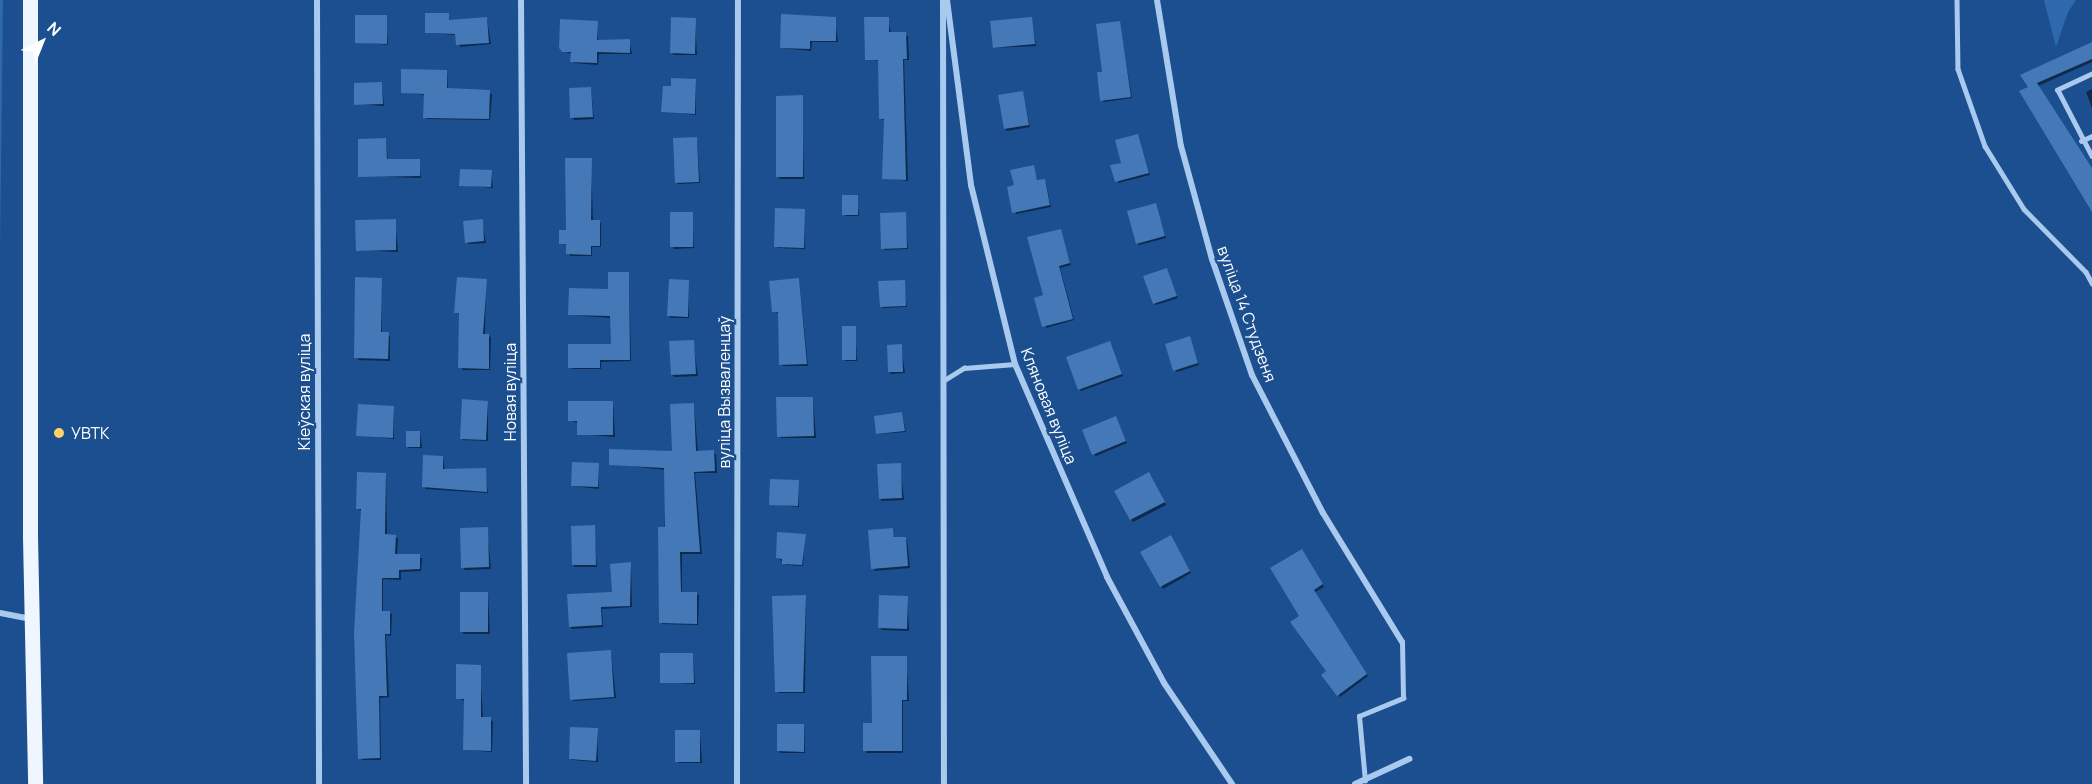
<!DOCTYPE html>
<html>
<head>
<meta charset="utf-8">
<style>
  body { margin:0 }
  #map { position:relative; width:2092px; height:784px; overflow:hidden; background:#1b4f8f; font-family:Manrope,sans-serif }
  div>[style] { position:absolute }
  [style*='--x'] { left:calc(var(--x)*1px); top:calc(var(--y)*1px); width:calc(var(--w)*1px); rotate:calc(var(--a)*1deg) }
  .green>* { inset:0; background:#2e69ad }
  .shadow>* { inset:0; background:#0007 }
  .building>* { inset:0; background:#4478b7 }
  .lane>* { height:4.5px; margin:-2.25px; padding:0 2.25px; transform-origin:2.25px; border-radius:2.25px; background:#a9c9ee }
  .street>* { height:6px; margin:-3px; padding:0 3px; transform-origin:3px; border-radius:3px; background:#a9c9ee }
  .primary>* { height:15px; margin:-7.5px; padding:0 7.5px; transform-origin:7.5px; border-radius:7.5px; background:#f0f6ff }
  .dots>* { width:16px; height:16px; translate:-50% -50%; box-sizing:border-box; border:3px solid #1b4f8f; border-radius:50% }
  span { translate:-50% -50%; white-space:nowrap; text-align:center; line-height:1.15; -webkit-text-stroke:4.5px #1b4f8f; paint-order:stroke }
  .street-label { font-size:16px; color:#fff }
  .poi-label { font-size:16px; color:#fff }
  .left { translate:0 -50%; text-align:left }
  .north { position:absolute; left:12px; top:12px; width:60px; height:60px; -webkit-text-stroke:4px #1b4f8f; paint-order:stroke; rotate:43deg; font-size:16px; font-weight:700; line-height:24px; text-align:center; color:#fff }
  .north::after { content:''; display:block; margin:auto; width:21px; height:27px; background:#fff; clip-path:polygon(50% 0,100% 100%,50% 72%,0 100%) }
</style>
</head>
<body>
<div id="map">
  <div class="green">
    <div style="clip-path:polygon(0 0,3px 0,0 249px)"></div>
    <div style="clip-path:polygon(2044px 0,2076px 0,2068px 12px,2056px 47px)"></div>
  </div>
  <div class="shadow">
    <div style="clip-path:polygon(448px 15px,450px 21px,487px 19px,491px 44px,460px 47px,457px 35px,427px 33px)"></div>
    <div style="clip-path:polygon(386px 17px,388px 45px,357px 42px)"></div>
    <div style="clip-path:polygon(888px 18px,891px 34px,908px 36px,909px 60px,904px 60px,908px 181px,884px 178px,886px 121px,881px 119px,880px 61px,866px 59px)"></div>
    <div style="clip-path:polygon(1031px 18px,1036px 46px,994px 48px)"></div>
    <div style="clip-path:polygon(695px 19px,697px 55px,674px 55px,672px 53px)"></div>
    <div style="clip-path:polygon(835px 19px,838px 42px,812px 42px,811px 51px,781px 48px)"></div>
    <div style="clip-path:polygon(597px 22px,598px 41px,629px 40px,632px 54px,599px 54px,598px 65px,574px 63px,572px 54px,563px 51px)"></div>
    <div style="clip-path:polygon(1119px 22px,1132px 98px,1104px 102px,1102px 100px)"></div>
    <div style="clip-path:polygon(2092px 44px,2092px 62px,2038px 86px,2092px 170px,2092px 209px,2021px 92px)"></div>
    <div style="clip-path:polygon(447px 71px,448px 89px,492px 94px,490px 120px,427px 119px,425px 95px,402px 92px)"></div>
    <div style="clip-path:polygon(696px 81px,696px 115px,663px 111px)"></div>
    <div style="clip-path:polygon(382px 83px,384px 106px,356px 104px)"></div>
    <div style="clip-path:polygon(591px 89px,594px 119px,574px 120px,572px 117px)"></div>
    <div style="clip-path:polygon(2092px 89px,2092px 108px,2086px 92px)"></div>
    <div style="clip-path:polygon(1023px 93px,1030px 127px,1007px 131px,1005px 129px)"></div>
    <div style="clip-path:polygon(802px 97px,804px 179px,780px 179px,778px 177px)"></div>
    <div style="clip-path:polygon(1138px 136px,1150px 175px,1118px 183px,1123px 164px)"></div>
    <div style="clip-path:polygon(697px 139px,700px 183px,678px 184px,676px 182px)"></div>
    <div style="clip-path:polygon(386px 140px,388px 161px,419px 160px,421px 178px,360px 176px)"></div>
    <div style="clip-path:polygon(591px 159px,593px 221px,601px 223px,601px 247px,592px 247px,592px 256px,570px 256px,567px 245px,560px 243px,568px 232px)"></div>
    <div style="clip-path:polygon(1033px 167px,1038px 182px,1046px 183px,1051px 207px,1016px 214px,1015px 186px)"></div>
    <div style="clip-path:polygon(491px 171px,493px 188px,460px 185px)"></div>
    <div style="clip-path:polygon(857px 197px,859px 216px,846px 216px,844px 214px)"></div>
    <div style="clip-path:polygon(1155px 205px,1166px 238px,1139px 245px,1137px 243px)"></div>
    <div style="clip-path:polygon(804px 210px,805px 249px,778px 248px,776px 246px)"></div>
    <div style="clip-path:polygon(905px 213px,908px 249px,885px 250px,883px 248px)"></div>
    <div style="clip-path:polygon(692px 214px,694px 248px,674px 249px,672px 246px)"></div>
    <div style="clip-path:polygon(395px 220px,398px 252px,357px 250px)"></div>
    <div style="clip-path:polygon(482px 221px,486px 243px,469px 244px,466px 242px)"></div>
    <div style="clip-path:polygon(1060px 230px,1071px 265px,1060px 268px,1074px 320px,1046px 328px,1045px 296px)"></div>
    <div style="clip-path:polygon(1166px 269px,1178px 298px,1156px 305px,1154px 303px)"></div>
    <div style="clip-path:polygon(629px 274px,631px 361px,601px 362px,601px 369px,571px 369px,612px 345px,612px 318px,570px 315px)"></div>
    <div style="clip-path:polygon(381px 279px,382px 333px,390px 336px,390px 361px,358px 360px)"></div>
    <div style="clip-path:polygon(799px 279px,808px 366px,782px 366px,779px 313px,774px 312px)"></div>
    <div style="clip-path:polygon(486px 280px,485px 335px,491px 337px,490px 370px,462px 370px,460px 314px,456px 312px)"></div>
    <div style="clip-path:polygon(688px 281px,689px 318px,671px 318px,669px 316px)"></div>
    <div style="clip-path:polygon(904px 282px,907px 307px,883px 308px,881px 306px)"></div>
    <div style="clip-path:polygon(855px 327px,857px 361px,846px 361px,843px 359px)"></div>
    <div style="clip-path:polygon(1190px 338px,1199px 365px,1177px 372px,1175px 370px)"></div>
    <div style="clip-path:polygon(693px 341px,698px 376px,675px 377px,672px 375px)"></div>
    <div style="clip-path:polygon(1110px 343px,1123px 376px,1081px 391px,1079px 389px)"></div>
    <div style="clip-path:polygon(901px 346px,905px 373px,891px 374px,889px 371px)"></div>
    <div style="clip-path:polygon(813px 398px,816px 438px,781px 438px,779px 436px)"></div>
    <div style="clip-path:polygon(488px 402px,488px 441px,463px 440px,461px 438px)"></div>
    <div style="clip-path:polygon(613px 402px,615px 437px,578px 434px,578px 423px,569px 420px)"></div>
    <div style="clip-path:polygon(694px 404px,698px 452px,716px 454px,717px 473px,695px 473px,702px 554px,682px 554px,682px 593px,699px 595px,698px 625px,662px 624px,666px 470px,611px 464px,674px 452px)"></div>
    <div style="clip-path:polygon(394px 407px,394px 439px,358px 435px)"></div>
    <div style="clip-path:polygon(902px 413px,906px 432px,878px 434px)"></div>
    <div style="clip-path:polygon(1116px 418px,1127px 443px,1096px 456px,1094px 454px)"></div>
    <div style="clip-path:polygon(420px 432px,422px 448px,409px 448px,407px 446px)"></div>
    <div style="clip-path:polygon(443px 457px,445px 471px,485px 469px,488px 493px,425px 489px)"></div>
    <div style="clip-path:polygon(598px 465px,599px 489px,572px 486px)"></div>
    <div style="clip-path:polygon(900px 465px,904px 500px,882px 501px,880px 499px)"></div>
    <div style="clip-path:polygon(386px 474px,387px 536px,398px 538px,397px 555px,422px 558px,421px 571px,401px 572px,401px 580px,383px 579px,383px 612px,392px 614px,391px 636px,386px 635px,389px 697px,380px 698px,381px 760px,362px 760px,362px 511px,358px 509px)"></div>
    <div style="clip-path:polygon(1151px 476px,1166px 505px,1133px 522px,1131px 519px)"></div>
    <div style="clip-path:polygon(798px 481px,799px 507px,771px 504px)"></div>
    <div style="clip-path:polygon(594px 527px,597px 567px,575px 567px,573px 565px)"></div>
    <div style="clip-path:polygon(487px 529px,491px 569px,465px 570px,463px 567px)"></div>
    <div style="clip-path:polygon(893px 529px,895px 539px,907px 540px,910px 568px,874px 571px)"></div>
    <div style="clip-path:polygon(805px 535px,803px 566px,786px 565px,778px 558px)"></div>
    <div style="clip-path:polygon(1172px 539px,1191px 573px,1163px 589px,1142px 552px)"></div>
    <div style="clip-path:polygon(1304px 553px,1324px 587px,1315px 592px,1368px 676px,1340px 697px,1301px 616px)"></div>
    <div style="clip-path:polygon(631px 564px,632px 607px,602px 609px,603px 627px,572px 629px,570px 626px,613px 593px)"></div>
    <div style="clip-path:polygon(488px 594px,490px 634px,464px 634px,462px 632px)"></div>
    <div style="clip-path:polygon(806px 597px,805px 693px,779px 693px,777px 691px)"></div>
    <div style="clip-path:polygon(907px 597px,909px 631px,882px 630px,880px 628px)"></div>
    <div style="clip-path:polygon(611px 652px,616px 698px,574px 701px,572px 699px)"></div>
    <div style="clip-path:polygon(693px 655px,695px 684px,662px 682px)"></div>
    <div style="clip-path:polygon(906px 657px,909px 701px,903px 701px,903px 753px,866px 753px,874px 725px)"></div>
    <div style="clip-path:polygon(480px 666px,483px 718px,493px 721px,492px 752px,465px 750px,465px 701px,458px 698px)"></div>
    <div style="clip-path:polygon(804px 726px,805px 753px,780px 753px,778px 750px)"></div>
    <div style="clip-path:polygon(597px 730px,598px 762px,572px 760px,570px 758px)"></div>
    <div style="clip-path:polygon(700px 732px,702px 763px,679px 763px,677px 761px)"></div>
  </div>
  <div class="building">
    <div style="clip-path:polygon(425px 13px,449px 13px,449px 20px,487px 17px,489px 43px,456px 45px,455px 34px,425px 33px)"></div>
    <div style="clip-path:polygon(781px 14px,836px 17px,836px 41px,810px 41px,810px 49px,780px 48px)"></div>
    <div style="clip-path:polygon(355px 15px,387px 15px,387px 44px,355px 43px)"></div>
    <div style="clip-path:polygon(671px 17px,696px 18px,695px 54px,670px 53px)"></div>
    <div style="clip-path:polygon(864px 17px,889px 17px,889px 32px,906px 32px,907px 59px,903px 59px,906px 180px,882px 179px,884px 119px,879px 119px,878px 60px,865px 60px)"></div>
    <div style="clip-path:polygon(1032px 17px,1035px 44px,993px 48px,990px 21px)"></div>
    <div style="clip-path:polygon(560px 19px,598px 21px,597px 40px,630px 39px,630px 53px,597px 52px,597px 63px,570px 62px,571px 52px,562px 52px,559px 48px)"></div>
    <div style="clip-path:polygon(1120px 21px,1131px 97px,1100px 101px,1097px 72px,1102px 72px,1096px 24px)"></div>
    <div style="clip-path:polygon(2092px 42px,2092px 59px,2037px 83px,2092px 168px,2092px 212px,2019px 91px,2028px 87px,2020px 75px)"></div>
    <div style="clip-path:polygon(401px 69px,447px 70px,447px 88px,490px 90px,489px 119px,423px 118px,424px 94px,401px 93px)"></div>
    <div style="clip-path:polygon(671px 78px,696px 79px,695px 114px,661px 112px,663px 86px,671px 86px)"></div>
    <div style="clip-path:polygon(382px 82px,383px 104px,354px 105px,354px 83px)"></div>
    <div style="clip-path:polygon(591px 87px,593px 117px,570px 118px,569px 88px)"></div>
    <div style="clip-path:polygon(1023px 91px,1029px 125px,1004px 129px,998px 95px)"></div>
    <div style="clip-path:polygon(803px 95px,803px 177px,776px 177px,776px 96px)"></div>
    <div style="clip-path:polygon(1138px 134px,1149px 173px,1115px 182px,1110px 165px,1121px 163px,1115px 140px)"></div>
    <div style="clip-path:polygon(697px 137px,699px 182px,675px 183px,673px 138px)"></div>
    <div style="clip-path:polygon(386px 138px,387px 159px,420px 159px,420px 176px,358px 177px,358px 139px)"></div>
    <div style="clip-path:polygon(565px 158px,592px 158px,591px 220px,600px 220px,600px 246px,591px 246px,591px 255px,566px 254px,566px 244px,559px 244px,559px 230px,566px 230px)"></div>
    <div style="clip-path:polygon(1034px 165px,1037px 180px,1045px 179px,1050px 205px,1012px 213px,1007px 187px,1014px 185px,1010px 170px)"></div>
    <div style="clip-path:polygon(460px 169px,492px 170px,491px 187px,459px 186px)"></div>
    <div style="clip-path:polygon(842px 195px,858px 195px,858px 215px,842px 215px)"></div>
    <div style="clip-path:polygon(1156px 203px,1165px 236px,1136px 244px,1127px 211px)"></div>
    <div style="clip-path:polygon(775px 208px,805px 209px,804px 248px,774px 247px)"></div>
    <div style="clip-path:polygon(670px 212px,693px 212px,693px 247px,670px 247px)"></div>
    <div style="clip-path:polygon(906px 212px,907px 248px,881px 249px,880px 213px)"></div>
    <div style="clip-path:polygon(396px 219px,396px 250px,356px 251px,355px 220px)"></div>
    <div style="clip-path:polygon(483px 219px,484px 241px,465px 243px,463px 221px)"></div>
    <div style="clip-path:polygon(1061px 229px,1070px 263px,1059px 266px,1073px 319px,1042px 327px,1034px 298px,1043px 295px,1027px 237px)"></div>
    <div style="clip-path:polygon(1167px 268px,1177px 296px,1153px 304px,1143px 276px)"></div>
    <div style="clip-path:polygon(608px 272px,629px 272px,630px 360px,600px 360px,600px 368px,568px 368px,568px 344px,611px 344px,610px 316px,568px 315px,569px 288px,608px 289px)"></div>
    <div style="clip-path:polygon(355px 277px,382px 278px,381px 332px,389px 332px,388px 359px,354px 358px)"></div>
    <div style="clip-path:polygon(457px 277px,487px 279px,483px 334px,489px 334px,489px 369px,458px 368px,459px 313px,454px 313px)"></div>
    <div style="clip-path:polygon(799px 278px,807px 364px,779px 365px,778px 312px,772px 312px,769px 281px)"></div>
    <div style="clip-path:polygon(669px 279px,689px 280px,688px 317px,667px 316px)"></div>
    <div style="clip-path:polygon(905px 280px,906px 306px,880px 307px,878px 281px)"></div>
    <div style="clip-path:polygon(842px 326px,856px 326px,856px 360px,842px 360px)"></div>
    <div style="clip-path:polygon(1190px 336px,1198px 363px,1173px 371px,1165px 344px)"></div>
    <div style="clip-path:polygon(694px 340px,696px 374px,671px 375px,669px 341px)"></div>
    <div style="clip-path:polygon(1110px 341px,1122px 374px,1078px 390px,1066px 357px)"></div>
    <div style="clip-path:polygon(902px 344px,903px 372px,888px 372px,887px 345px)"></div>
    <div style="clip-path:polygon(776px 397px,813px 397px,814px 436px,777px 437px)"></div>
    <div style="clip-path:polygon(462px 399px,488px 401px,486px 440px,460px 439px)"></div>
    <div style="clip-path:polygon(568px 401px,613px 401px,613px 435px,577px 435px,577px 421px,568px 421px)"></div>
    <div style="clip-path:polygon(694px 403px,696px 451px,714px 450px,715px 471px,694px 472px,700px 552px,680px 552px,681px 592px,697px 592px,697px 624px,659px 623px,658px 527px,665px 527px,664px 468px,609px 465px,609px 449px,672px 451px,670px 404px)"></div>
    <div style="clip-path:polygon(358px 404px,394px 406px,393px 438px,356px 436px)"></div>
    <div style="clip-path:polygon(902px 412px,905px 431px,876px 434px,874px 416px)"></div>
    <div style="clip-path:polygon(1116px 416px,1126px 441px,1092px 455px,1082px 430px)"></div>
    <div style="clip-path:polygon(406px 431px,420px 431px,420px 447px,406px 447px)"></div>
    <div style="clip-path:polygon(423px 455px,443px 456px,443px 469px,486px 468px,487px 492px,422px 487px)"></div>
    <div style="clip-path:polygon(572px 462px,599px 463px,598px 487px,571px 486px)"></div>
    <div style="clip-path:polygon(901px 463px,902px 498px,879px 499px,877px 464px)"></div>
    <div style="clip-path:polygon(357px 472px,386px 473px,385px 534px,396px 535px,395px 554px,420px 554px,420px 569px,399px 570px,399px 578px,382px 578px,382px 611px,390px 611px,390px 634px,385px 634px,387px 696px,379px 696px,380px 758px,358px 759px,354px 633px,361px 509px,356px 509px)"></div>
    <div style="clip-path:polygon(1149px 472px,1165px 502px,1130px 520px,1114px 491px)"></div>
    <div style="clip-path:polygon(770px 479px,799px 480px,798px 506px,769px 505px)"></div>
    <div style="clip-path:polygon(595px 525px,596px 565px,572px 565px,571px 526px)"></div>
    <div style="clip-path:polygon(488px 527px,489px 567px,461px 568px,460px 528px)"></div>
    <div style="clip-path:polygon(893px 528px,894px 537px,906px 537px,908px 566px,871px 569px,868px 530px)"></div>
    <div style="clip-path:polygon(777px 532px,806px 534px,802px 565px,782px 564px,782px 559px,776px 558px)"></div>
    <div style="clip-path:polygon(1171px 535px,1190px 571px,1160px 587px,1140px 552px)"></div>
    <div style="clip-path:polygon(1302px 549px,1323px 584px,1314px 590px,1367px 674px,1337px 696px,1321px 675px,1326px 671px,1290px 622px,1299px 616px,1270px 568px)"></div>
    <div style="clip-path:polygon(631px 562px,630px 606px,601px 607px,602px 625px,569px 627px,567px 594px,612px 592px,610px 564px)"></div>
    <div style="clip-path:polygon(460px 592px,488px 592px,488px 632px,460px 632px)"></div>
    <div style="clip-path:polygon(806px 595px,803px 692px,775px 692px,772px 596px)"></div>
    <div style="clip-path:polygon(879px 595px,908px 596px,907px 629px,878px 628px)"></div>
    <div style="clip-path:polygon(611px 650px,614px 697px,570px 700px,567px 653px)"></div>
    <div style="clip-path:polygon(660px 653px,693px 653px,694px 683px,660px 683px)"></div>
    <div style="clip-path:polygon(871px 656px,907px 656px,907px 700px,902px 700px,902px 751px,863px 751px,863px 723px,872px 723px)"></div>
    <div style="clip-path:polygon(456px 664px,481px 665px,481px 717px,491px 717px,491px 751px,463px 750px,464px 699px,456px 699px)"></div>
    <div style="clip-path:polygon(777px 724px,804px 724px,804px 752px,777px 751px)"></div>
    <div style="clip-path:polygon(570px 727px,598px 728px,596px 761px,569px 759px)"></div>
    <div style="clip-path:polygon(675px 730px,700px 730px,700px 762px,675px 762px)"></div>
  </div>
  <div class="lane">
    <div style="--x:1957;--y:0;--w:69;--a:89.2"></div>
    <div style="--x:1958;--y:69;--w:82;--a:70.7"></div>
    <div style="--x:1985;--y:146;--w:74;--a:58.2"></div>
    <div style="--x:2024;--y:209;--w:88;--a:45.5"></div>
    <div style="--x:2086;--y:272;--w:13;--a:61"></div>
    <div style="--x:2092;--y:74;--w:38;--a:155"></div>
    <div style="--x:2058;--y:90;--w:74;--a:62.7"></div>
    <div style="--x:2081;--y:141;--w:12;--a:-24"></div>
    <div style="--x:943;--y:381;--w:25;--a:-32"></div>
    <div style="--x:964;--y:368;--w:51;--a:-4.5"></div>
    <div style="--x:1365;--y:781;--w:65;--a:-95.3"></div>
    <div style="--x:1359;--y:716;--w:48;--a:-22.2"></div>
    <div style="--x:1403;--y:698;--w:56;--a:-91"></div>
  </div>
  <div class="street">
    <div style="--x:317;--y:0;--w:784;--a:89.85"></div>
    <div style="--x:521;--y:0;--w:784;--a:89.63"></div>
    <div style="--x:943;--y:0;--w:784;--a:89.93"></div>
    <div style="--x:947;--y:0;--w:187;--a:82.6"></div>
    <div style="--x:971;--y:185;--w:184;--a:76.2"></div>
    <div style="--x:1015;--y:364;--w:232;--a:66.6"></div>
    <div style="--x:1107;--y:577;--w:120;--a:61.7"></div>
    <div style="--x:1164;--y:683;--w:122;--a:56"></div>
    <div style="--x:1157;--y:0;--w:148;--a:80.7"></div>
    <div style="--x:1181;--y:146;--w:117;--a:74.7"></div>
    <div style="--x:1212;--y:259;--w:123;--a:71"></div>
    <div style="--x:1252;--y:375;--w:155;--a:62.8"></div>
    <div style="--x:1323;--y:513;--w:151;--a:58.5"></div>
    <div style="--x:0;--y:613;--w:33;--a:11"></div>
    <div style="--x:737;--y:784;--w:784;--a:-89.93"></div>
    <div style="--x:1355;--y:784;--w:60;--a:-24.8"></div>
  </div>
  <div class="primary">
    <div style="--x:30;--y:0;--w:537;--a:90"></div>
    <div style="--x:30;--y:537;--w:247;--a:88.8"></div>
  </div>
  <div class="dots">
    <div style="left:59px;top:433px;background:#ffd166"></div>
  </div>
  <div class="street-label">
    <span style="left:1247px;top:314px;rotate:70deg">вуліца 14 Студзеня</span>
    <span style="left:304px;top:392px;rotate:-90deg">Кіеўская вуліца</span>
    <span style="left:510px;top:392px;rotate:-90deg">Новая вуліца</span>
    <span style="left:724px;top:392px;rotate:-90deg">вуліца Вызваленцаў</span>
    <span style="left:1049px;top:406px;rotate:68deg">Кляновая вуліца</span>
  </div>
  <div class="poi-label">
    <span class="left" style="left:71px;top:433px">УВТК</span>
  </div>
  <div class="north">N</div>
</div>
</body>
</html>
